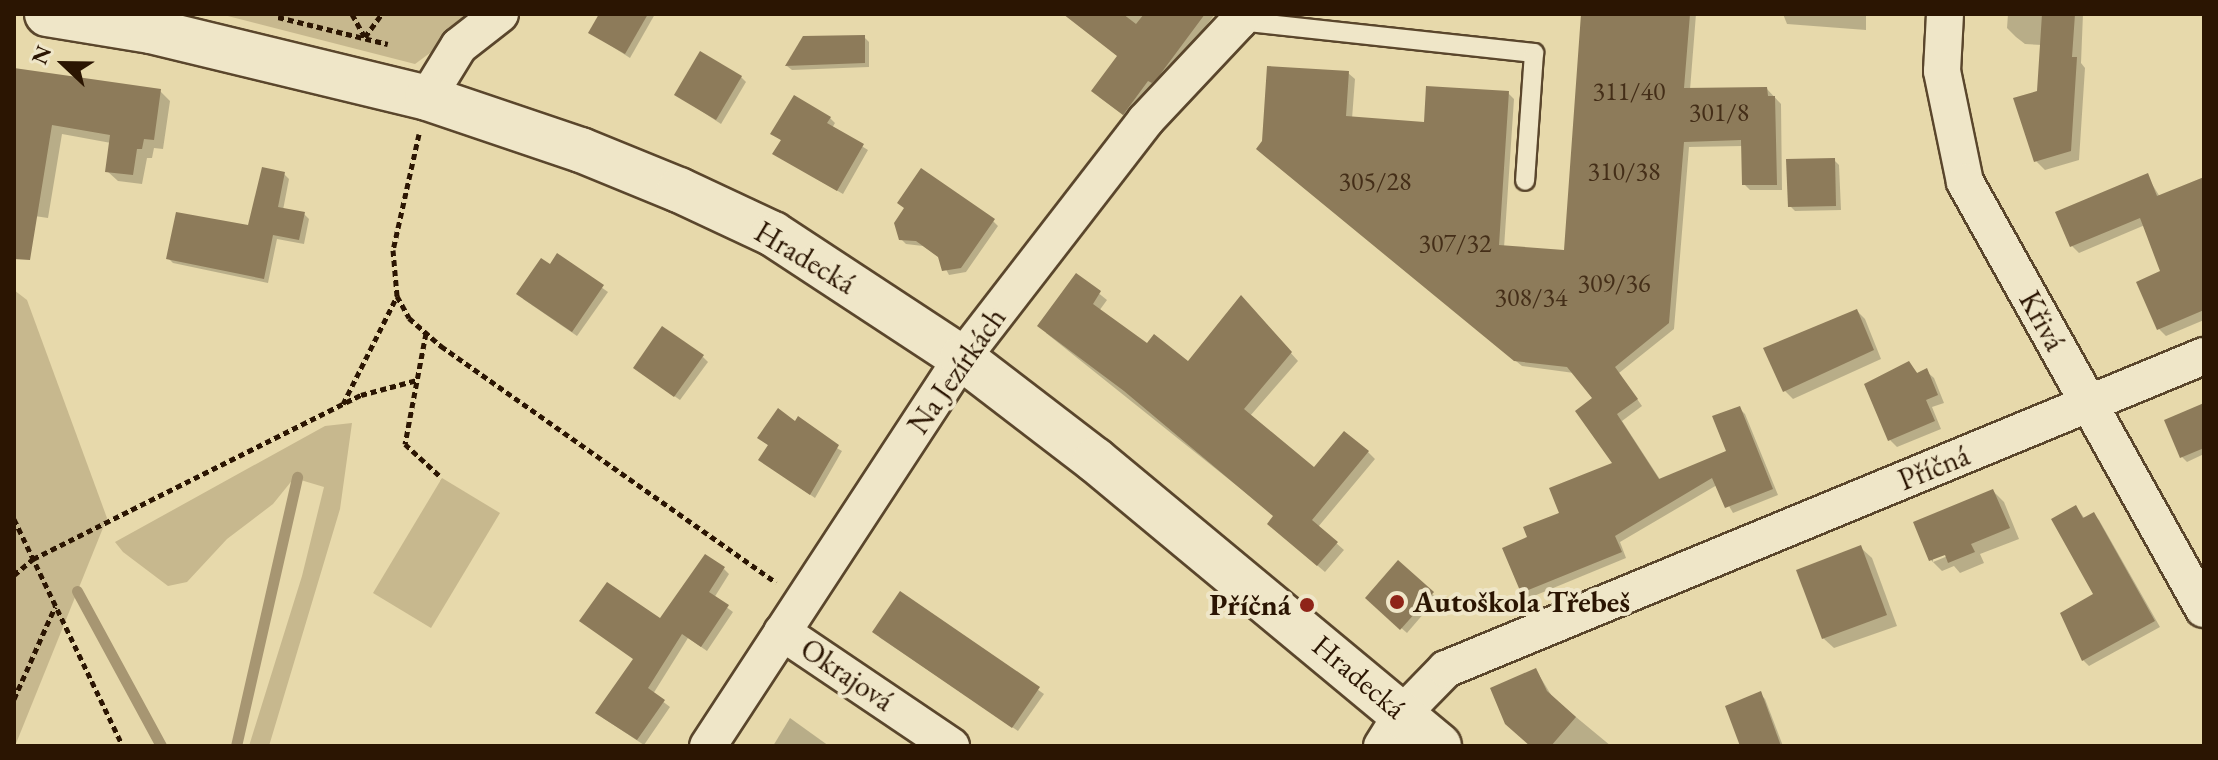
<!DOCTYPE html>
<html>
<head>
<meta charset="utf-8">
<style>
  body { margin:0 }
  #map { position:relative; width:2218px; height:760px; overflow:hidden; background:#e7d9ab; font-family:"EB Garamond",serif }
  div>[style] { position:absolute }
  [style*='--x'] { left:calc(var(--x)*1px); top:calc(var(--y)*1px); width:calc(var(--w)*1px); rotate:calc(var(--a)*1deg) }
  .green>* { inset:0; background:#c7b88e }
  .shadow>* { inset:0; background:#0003 }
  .stream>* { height:11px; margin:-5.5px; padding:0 5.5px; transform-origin:5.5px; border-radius:5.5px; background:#a79672 }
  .building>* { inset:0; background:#8d7b5a }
  .path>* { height:5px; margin-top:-2.5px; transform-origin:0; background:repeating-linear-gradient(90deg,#2b1502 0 6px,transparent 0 10px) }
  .roads { filter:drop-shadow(2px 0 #5a462c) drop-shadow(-2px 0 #5a462c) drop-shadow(0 2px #5a462c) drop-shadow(0 -2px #5a462c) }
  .lane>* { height:18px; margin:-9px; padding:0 9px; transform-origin:9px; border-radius:9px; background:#efe6c8 }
  .street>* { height:36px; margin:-18px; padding:0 18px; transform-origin:18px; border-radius:18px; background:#efe6c8 }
  .secondary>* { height:44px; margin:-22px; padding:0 22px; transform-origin:22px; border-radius:22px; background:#efe6c8 }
  .dots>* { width:22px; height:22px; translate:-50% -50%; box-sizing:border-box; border:4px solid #efe6c8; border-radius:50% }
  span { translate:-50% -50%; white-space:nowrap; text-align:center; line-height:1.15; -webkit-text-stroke:8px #efe6c8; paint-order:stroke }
  .number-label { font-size:26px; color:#442e18 }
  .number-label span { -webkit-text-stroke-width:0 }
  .street-label { font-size:30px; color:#2b1502 }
  .poi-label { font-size:30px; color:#2b1502; font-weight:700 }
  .left { translate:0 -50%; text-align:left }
  .right { translate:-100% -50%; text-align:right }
  .frame { position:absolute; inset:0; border:16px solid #2b1502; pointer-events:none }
  .north { position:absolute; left:24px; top:24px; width:80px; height:80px; -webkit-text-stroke:6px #efe6c8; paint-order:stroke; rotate:292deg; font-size:22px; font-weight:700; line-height:32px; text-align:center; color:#2b1502 }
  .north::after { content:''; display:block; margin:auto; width:28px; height:36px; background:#2b1502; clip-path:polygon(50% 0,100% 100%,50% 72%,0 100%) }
</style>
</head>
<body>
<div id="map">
  <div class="green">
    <div style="clip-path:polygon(220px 14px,483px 14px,415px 64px)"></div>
    <div style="clip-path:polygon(14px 290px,27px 300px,107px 518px,15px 746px)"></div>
    <div style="clip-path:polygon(352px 423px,340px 509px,269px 746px,249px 746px,302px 576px,324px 487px,294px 478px,273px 504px,227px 539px,187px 582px,168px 586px,123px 552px,115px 542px,325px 426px)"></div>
    <div style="clip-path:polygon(442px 478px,500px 513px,431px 628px,373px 593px)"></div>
  </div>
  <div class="shadow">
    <div style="clip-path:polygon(602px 14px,655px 14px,630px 58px,591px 33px)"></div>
    <div style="clip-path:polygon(1066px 14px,1215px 14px,1164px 82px,1130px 120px,1099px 97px,1119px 57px)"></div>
    <div style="clip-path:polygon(1582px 14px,1696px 14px,1690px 90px,1767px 89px,1781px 104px,1782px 190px,1750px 190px,1744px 184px,1743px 146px,1689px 147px,1674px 329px,1619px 373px,1642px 406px,1622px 421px,1661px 481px,1728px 452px,1739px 408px,1745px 414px,1778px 495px,1733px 513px,1717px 485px,1620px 542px,1626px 558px,1529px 598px,1523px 592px,1530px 538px,1615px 464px,1595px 398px,1574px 373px,1522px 366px,1264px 155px,1348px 73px,1355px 79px,1352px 119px,1426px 124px,1508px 93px,1514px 99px,1504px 248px,1566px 252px)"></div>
    <div style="clip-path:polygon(1783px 14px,1866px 14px,1866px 30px,1787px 24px)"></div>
    <div style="clip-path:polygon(2008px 14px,2083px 14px,2081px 63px,2085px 68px,2079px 160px,2045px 170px,2036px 161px,2042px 45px,2025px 44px,2016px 37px,2007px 28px)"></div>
    <div style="clip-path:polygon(864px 37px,869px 42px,869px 67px,792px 70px,787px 66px)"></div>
    <div style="clip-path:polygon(14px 70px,160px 91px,170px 101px,163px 149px,154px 148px,152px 158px,147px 158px,142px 184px,118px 181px,107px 171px,111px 143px,62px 134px,48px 218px,14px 213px)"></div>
    <div style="clip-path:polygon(741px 77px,746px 82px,721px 124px,677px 95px)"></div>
    <div style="clip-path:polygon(830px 118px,835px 123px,832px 128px,868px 150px,843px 194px,774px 154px,782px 141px,773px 134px)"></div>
    <div style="clip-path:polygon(1834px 160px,1839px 165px,1841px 210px,1795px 211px,1790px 206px)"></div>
    <div style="clip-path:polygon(284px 174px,289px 179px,283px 210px,304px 214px,309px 219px,304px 244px,277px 239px,268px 283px,173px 263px,168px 258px,249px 228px)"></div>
    <div style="clip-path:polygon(2147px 176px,2160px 197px,2204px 179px,2204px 320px,2166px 336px,2159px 329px,2139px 283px,2163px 272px,2145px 225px,2079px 253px,2072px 246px)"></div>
    <div style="clip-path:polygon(906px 209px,993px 221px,998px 226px,966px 272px,949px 275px,940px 258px,923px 246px,906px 244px,901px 239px)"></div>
    <div style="clip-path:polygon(557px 256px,608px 292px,577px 336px,523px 299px)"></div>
    <div style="clip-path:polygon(1076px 275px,1107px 300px,1099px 311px,1148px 346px,1188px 364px,1248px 305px,1298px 361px,1250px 416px,1314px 470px,1368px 452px,1375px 459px,1318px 527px,1344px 550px,1325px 572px,1277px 531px,1276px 517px,1046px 333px)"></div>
    <div style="clip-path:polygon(1857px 311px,1865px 319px,1881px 359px,1793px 399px,1785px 391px)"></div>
    <div style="clip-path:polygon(703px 357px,708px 362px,680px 400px,641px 373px)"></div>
    <div style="clip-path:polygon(1909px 363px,1918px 374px,1926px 371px,1934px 378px,1944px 403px,1932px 407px,1941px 429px,1897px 447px,1890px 440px)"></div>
    <div style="clip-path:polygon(2204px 405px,2204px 454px,2187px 462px,2182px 457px)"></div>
    <div style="clip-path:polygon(795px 424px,842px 451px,815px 498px,760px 460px,769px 446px,764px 442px)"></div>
    <div style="clip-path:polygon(evenodd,1993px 491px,2004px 502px,2019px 539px,1980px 554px,1984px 563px,1960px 573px,1954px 566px,1942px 571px,1931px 560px,1916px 523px,1993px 491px,1953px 549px,1955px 553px,1933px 562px,1933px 557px,1953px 549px)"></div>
    <div style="clip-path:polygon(2076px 507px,2085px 519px,2093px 514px,2099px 520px,2160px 627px,2089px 666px,2083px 660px,2096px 595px)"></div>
    <div style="clip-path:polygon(1861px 548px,1872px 558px,1897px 626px,1834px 648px,1823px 638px)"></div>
    <div style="clip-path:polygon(1398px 563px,1437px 598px,1407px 633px,1367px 598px)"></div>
    <div style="clip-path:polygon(724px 569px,729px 574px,714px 598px,733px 612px,707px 651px,688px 638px,653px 694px,670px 707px,644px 745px,603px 718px,661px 621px)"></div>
    <div style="clip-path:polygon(900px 594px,1044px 694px,1018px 731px,879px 637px)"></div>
    <div style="clip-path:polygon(1536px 670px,1553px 698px,1611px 746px,1532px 746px)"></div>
    <div style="clip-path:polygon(1760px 694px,1765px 699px,1783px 746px,1741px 746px)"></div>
    <div style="clip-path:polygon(790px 718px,829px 746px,773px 746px)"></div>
  </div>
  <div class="stream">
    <div style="--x:77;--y:591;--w:176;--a:61.5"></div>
    <div style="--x:236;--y:746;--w:276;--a:-77.2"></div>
  </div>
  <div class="building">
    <div style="clip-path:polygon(599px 14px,648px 14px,625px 54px,588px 33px)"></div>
    <div style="clip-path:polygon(1063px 14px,1123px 14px,1136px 24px,1144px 14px,1205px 14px,1159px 76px,1152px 83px,1148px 81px,1123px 115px,1091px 91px,1117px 56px)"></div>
    <div style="clip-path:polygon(1581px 14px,1690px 14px,1684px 88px,1767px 87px,1768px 96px,1775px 96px,1777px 185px,1742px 185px,1741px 140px,1684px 142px,1669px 323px,1615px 367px,1638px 399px,1617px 414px,1659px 479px,1726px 451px,1712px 416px,1740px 406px,1773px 489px,1725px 508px,1712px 478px,1615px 536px,1622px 552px,1521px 593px,1502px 548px,1527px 537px,1523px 527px,1559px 513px,1549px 488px,1612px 463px,1575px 411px,1592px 398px,1567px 367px,1514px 361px,1256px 149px,1262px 141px,1267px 66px,1349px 71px,1346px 116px,1424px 122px,1426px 86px,1509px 91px,1499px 245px,1564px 250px)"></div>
    <div style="clip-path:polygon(2042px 14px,2075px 14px,2072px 57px,2077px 57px,2071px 151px,2034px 162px,2013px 98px,2037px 91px)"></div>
    <div style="clip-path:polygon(865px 35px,865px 63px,785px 66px,803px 36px)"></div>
    <div style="clip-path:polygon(700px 51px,742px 76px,716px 120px,674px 95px)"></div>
    <div style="clip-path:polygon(14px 68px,161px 89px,154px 140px,144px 139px,142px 149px,137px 149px,133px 175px,105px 172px,110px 135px,52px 125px,30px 260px,14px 259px)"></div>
    <div style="clip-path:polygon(794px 95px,831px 117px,827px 123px,864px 144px,837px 191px,772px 154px,781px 140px,770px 134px)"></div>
    <div style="clip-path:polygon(1835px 158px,1836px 206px,1788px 207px,1786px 159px)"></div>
    <div style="clip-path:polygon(262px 167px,285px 172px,278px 207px,305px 212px,299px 240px,273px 235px,264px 279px,166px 259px,176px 212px,248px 225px)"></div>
    <div style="clip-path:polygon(921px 168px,995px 219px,961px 268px,942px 271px,938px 257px,916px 241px,899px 240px,894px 223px,904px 208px,897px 203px)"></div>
    <div style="clip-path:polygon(2148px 173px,2157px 196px,2204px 177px,2204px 310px,2157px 330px,2136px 282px,2160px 271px,2140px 218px,2070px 247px,2055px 212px)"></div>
    <div style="clip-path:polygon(557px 253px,604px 285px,572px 332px,516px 294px,541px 258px,550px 264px)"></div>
    <div style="clip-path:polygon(1076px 273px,1101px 291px,1093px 304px,1147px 343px,1154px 334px,1188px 361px,1241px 295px,1292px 352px,1244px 409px,1314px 467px,1344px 431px,1369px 451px,1312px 520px,1338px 542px,1317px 566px,1267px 524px,1273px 516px,1124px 391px,1037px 326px)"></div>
    <div style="clip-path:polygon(1857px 309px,1874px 350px,1783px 392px,1763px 348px)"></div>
    <div style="clip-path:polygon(662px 326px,704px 355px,674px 397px,633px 368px)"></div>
    <div style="clip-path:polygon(1909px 361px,1917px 373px,1927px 368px,1938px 395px,1926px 400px,1935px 421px,1888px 441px,1864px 384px)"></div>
    <div style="clip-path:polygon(2204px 403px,2204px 448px,2180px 458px,2164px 420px)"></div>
    <div style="clip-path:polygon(778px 408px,795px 421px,798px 416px,839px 445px,810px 495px,758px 460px,768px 445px,757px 438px)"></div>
    <div style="clip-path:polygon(1993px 489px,2010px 528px,1971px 544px,1975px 552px,1948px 563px,1945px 555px,1929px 561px,1913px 522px)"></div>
    <div style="clip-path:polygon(2076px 505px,2083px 518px,2094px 512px,2155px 621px,2082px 661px,2060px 613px,2093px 594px,2051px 519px)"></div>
    <div style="clip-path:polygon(1861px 545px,1887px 615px,1822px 639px,1796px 570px)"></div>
    <div style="clip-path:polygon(705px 554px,725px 567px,709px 592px,729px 605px,701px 647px,682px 634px,648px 688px,665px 700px,637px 740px,595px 713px,633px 659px,579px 621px,607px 582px,660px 618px)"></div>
    <div style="clip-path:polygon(1398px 560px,1434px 592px,1400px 630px,1365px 598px)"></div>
    <div style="clip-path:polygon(900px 591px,1040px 687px,1012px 728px,872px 632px)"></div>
    <div style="clip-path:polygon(1536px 668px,1547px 691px,1576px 717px,1551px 746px,1530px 746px,1505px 724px,1490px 688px)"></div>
    <div style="clip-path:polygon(1761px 691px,1781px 746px,1740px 746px,1725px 706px)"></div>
  </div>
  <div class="path">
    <div style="--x:352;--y:14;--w:26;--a:61"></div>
    <div style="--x:365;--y:37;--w:29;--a:-54"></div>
    <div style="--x:278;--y:17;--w:113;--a:13.8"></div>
    <div style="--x:419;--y:134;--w:119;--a:102.6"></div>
    <div style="--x:393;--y:250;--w:46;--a:85"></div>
    <div style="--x:397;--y:296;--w:25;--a:61"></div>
    <div style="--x:409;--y:318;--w:43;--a:41.2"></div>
    <div style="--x:441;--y:346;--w:410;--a:35.2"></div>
    <div style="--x:426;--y:333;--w:113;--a:100.7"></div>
    <div style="--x:405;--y:444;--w:50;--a:42.6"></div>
    <div style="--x:343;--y:404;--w:121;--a:-63.4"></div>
    <div style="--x:14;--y:519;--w:252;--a:64.4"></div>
    <div style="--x:14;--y:575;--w:25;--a:-40"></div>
    <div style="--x:33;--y:559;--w:367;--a:-26.6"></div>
    <div style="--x:361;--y:395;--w:58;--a:-15"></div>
    <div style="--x:14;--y:699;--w:101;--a:-66"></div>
  </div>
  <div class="roads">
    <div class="lane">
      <div style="--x:1239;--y:21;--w:297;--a:6.2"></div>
      <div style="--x:1534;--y:53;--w:128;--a:94"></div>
    </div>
    <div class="street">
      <div style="--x:1945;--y:14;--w:57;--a:93"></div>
      <div style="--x:1942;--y:71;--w:113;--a:78.3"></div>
      <div style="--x:1965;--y:182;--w:489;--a:60.8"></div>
      <div style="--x:427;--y:98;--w:61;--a:-58.4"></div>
      <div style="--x:459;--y:46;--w:52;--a:-38"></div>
      <div style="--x:782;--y:632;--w:204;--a:34"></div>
      <div style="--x:708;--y:746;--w:464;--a:-56.8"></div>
      <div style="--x:962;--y:358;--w:299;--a:-52.3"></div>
      <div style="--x:1145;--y:121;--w:137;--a:-46.8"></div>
      <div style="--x:1239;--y:21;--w:7;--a:-74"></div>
      <div style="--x:1382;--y:746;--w:39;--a:-58"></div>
      <div style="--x:1403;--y:713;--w:62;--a:-45.7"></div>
      <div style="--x:1446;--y:669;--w:820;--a:-22.44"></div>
    </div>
    <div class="secondary">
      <div style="--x:47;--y:14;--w:105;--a:9.3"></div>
      <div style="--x:151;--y:31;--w:284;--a:13.6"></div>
      <div style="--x:427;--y:98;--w:163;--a:18.7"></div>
      <div style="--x:581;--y:150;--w:106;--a:22.2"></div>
      <div style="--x:679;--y:190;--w:104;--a:25.1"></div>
      <div style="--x:773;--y:234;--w:226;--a:33.3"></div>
      <div style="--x:962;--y:358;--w:168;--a:37.5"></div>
      <div style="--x:1095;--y:460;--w:447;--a:39.7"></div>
    </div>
  </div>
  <div class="dots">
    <div style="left:1397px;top:602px;background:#8f2418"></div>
    <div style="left:1307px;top:605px;background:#8f2418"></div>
  </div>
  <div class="number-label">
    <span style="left:1629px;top:92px">311/40</span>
    <span style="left:1719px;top:113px">301/8</span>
    <span style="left:1624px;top:172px">310/38</span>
    <span style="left:1375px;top:182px">305/28</span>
    <span style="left:1455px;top:244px">307/32</span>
    <span style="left:1614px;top:284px">309/36</span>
    <span style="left:1531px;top:298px">308/34</span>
  </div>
  <div class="street-label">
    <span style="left:805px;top:258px;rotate:31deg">Hradecká</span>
    <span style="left:2042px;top:321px;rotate:61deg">Křivá</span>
    <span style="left:957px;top:371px;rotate:-55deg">Na Jezírkách</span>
    <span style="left:1934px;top:468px;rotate:-22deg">Příčná</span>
    <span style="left:847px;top:675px;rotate:34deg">Okrajová</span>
    <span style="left:1359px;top:677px;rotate:40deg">Hradecká</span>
  </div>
  <div class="poi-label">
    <span class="left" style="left:1413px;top:602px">Autoškola Třebeš</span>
    <span class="right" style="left:1291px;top:605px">Příčná</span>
  </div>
  <div class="frame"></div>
  <div class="north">N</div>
</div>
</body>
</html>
